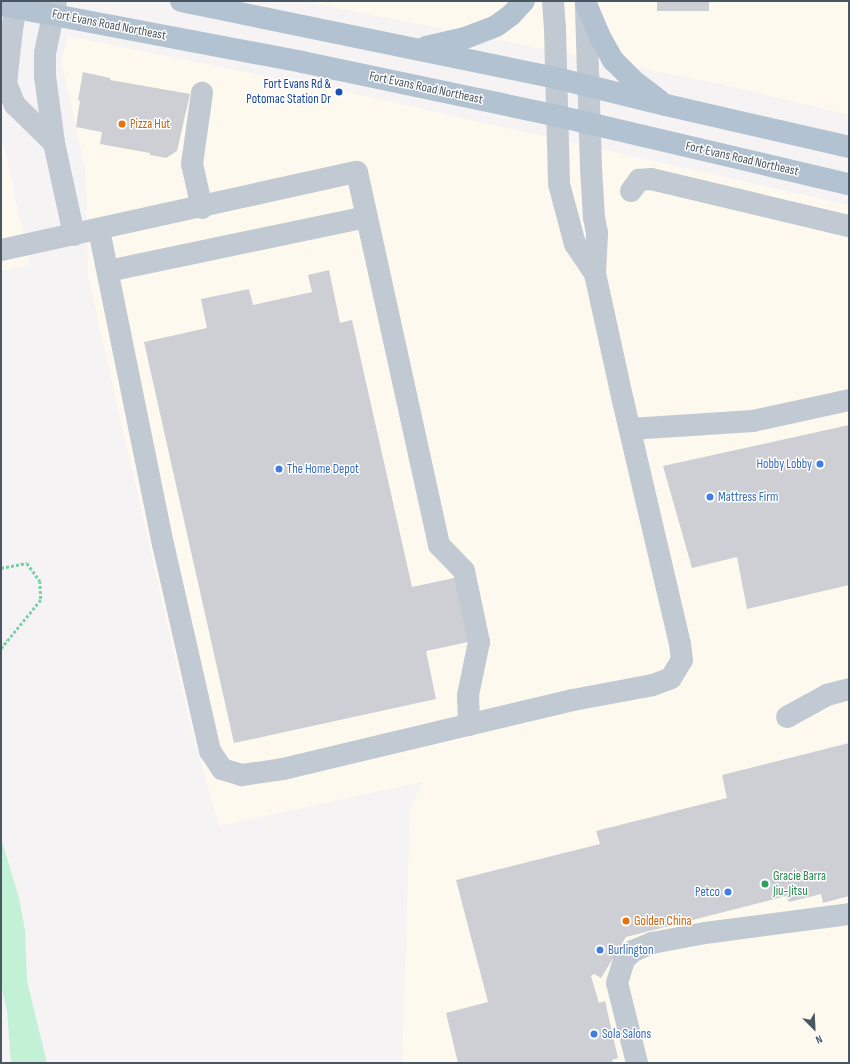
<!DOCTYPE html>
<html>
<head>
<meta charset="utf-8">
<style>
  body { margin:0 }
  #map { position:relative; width:850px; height:1064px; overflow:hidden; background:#f5f3f3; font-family:"Sofia Sans Condensed",sans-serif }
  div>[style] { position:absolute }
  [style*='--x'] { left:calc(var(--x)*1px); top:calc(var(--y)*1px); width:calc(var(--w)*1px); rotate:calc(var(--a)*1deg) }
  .commercial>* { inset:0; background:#fdf9ef }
  .green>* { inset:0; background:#c3f1d5 }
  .building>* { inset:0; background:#cdcfd5 }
  .path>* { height:2.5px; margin-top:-1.25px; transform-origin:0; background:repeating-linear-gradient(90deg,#7ad0a6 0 3px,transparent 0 5px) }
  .minor>* { height:22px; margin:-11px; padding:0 11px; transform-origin:11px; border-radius:11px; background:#c1cad2 }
  .major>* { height:22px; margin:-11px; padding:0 11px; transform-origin:11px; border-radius:11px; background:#b3c2d1 }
  .dots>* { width:11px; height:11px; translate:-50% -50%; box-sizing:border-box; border:2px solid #fff; border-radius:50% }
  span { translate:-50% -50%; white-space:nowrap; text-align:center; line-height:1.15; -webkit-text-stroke:3px #fff; paint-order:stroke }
  .street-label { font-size:13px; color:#4a5661 }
  .transit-label { font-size:13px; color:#164399 }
  .right { translate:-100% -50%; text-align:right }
  .food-label { font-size:13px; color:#c56008 }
  .left { translate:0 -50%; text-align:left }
  .shop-label { font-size:13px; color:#366cbe }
  .leisure-label { font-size:13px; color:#27864d }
  .frame { position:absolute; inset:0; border:2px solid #4a5661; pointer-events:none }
  .north { position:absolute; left:794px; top:1008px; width:40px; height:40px; -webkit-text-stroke:3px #fff; paint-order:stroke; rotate:156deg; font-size:11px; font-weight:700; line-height:16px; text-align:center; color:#4a5661 }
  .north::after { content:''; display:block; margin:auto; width:14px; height:18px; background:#4a5661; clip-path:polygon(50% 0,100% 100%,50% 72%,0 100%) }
</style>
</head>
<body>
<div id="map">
  <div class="commercial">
    <div style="clip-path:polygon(302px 1px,849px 1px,849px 115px,720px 84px)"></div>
    <div style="clip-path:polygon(68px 36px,379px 99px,849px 205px,849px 1063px,402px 1063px,410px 809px,422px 782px,219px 826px,191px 728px,88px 277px,85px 169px,61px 60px)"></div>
    <div style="clip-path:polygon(1px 133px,30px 265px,1px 271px)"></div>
  </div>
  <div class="green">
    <div style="clip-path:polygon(1px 838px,19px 898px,25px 930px,27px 981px,47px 1063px,11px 1063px,7px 1010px,1px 986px)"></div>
  </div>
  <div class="building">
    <div style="clip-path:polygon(657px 1px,709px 1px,709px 11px,657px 11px)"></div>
    <div style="clip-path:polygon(83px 72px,110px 78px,110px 80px,190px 94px,177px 151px,166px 158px,150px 155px,150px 153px,100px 144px,102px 132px,76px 127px,80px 101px,78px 100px)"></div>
    <div style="clip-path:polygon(329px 270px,340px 323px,352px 320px,412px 587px,459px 577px,473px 641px,426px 651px,436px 699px,234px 743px,144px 342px,207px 328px,201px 299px,249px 289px,253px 305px,312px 292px,308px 275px)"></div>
    <div style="clip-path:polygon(849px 425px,849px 585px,747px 609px,737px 557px,692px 568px,663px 466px)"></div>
    <div style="clip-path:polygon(849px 743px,849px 896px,823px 903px,821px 894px,789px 902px,786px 896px,626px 937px,601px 978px,594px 974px,591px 976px,599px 1003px,605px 1001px,618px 1058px,612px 1060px,613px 1063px,458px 1063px,446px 1013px,488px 1002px,456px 880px,600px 844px,596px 831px,727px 798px,722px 775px)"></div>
  </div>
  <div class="path">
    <div style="--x:1;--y:568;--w:26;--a:-11"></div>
    <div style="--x:27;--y:563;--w:22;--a:54"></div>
    <div style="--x:40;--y:581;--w:19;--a:87"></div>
    <div style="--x:41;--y:600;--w:63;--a:129.2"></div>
  </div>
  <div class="minor">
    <div style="--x:17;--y:1;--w:28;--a:100"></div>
    <div style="--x:12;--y:29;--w:54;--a:96.3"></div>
    <div style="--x:6;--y:83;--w:24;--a:68"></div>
    <div style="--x:15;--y:105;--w:54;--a:44.3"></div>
    <div style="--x:56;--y:1;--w:53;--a:101.9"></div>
    <div style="--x:45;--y:53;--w:23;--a:90"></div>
    <div style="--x:45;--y:76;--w:68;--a:82.3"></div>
    <div style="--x:54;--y:143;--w:94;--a:77.7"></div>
    <div style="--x:553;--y:1;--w:28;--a:86"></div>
    <div style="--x:555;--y:29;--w:155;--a:88.5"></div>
    <div style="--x:559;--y:184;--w:62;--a:75.1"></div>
    <div style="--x:575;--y:244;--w:36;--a:56"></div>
    <div style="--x:631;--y:191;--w:14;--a:-54"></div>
    <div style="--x:639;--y:180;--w:12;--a:-5"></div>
    <div style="--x:651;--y:179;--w:204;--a:13.4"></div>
    <div style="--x:202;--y:208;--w:45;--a:-102.8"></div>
    <div style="--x:192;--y:164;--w:72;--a:-82"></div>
    <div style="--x:99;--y:230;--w:320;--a:78.5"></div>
    <div style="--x:163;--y:544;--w:212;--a:77.2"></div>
    <div style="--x:210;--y:751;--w:22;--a:56"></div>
    <div style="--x:222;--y:769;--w:21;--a:17"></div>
    <div style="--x:242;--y:775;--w:41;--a:-8.3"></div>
    <div style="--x:283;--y:769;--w:298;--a:-13.4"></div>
    <div style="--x:573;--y:700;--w:81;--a:-10.6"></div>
    <div style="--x:653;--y:685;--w:19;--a:-21"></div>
    <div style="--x:671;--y:678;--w:21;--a:-59"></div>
    <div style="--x:682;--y:660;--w:16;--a:-97"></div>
    <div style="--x:680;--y:644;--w:250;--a:-103.2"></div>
    <div style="--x:623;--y:401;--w:130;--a:-102.4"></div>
    <div style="--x:595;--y:274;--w:41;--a:-87.2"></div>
    <div style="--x:597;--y:233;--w:15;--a:-101"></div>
    <div style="--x:594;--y:218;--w:51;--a:-93.4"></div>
    <div style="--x:591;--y:167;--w:163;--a:-91.8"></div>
    <div style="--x:1;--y:250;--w:364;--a:-12.4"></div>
    <div style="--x:357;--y:172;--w:382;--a:77.6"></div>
    <div style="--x:439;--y:545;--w:36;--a:46"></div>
    <div style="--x:464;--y:571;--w:73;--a:78.1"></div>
    <div style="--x:479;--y:642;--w:54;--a:101.7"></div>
    <div style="--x:468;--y:695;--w:30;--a:88"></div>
    <div style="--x:108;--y:271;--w:264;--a:-11.8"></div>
    <div style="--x:630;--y:429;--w:123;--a:-3.7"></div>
    <div style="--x:753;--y:421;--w:98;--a:-12.3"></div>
    <div style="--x:787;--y:717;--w:46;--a:-28.8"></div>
    <div style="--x:827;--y:695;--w:23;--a:-15"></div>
    <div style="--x:637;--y:1063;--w:82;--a:-104"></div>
    <div style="--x:617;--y:983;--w:24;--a:-73"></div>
    <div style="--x:624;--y:960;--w:13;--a:-45"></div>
    <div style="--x:633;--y:951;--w:21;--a:-23"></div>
    <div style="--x:652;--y:943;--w:54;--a:-10.7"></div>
    <div style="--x:705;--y:933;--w:145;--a:-7.5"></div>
  </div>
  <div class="major">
    <div style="--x:181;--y:1;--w:383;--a:11.6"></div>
    <div style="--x:556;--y:78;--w:113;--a:13.8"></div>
    <div style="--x:666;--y:105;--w:188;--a:12.9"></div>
    <div style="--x:586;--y:4;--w:34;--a:67"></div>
    <div style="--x:599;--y:35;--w:29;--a:61"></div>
    <div style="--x:613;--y:60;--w:31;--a:45"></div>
    <div style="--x:635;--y:82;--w:30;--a:37"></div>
    <div style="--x:1;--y:5;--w:306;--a:10.7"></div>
    <div style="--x:302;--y:62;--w:262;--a:11.9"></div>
    <div style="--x:558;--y:116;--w:299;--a:13.2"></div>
    <div style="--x:426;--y:47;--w:40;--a:-13"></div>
    <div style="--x:465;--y:38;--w:33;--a:-21"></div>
    <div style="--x:496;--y:26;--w:19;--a:-36"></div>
    <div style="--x:511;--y:15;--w:19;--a:-47"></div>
  </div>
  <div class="dots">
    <div style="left:339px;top:92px;background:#1a4fb4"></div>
    <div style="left:122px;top:124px;background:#e8710a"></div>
    <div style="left:820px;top:464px;background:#3f7fe0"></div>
    <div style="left:279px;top:469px;background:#3f7fe0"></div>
    <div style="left:710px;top:497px;background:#3f7fe0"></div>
    <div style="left:765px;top:884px;background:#2e9e5b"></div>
    <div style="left:728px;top:892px;background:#3f7fe0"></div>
    <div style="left:626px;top:921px;background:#e8710a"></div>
    <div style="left:600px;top:950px;background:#3f7fe0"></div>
    <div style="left:594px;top:1034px;background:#3f7fe0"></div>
  </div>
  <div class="street-label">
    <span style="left:109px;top:25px;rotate:11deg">Fort Evans Road Northeast</span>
    <span style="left:426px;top:88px;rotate:12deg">Fort Evans Road Northeast</span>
    <span style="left:742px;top:159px;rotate:13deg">Fort Evans Road Northeast</span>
  </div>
  <div class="transit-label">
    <span class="right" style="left:331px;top:92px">Fort Evans Rd &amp;<br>Potomac Station Dr</span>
  </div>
  <div class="food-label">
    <span class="left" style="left:130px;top:124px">Pizza Hut</span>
    <span class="left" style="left:634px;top:921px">Golden China</span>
  </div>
  <div class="shop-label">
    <span class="right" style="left:812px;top:464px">Hobby Lobby</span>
    <span class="left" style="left:287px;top:469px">The Home Depot</span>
    <span class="left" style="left:718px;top:497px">Mattress Firm</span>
    <span class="right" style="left:720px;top:892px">Petco</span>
    <span class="left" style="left:608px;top:950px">Burlington</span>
    <span class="left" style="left:602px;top:1034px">Sola Salons</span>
  </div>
  <div class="leisure-label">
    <span class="left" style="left:773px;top:884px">Gracie Barra<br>Jiu-Jitsu</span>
  </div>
  <div class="frame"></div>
  <div class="north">N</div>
</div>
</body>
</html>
